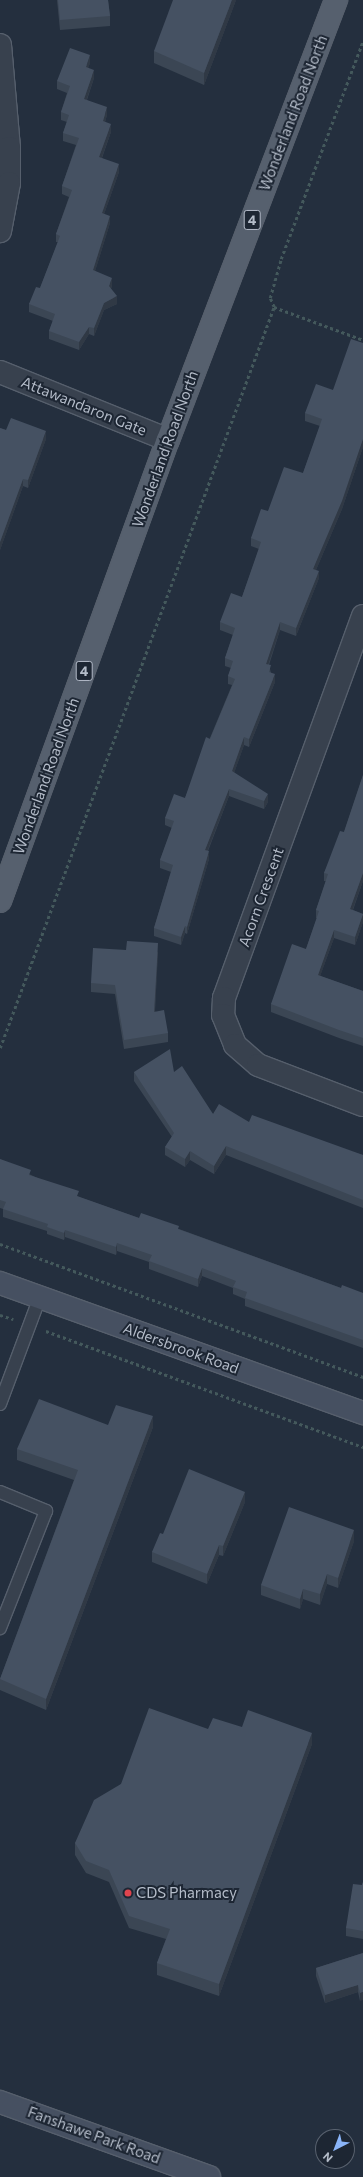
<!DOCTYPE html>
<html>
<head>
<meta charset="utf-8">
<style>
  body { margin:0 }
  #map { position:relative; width:363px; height:2177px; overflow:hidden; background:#242f3e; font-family:Commissioner,sans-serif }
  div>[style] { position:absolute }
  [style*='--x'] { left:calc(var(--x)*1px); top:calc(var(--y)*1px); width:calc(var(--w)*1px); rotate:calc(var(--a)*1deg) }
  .path>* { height:2.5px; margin-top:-1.25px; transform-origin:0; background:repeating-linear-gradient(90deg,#44595c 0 3px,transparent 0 6px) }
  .roads { filter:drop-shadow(1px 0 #565f6c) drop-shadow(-1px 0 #565f6c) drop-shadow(0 1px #565f6c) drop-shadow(0 -1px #565f6c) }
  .lane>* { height:12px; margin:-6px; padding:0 6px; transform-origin:6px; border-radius:6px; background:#38414e }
  .street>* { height:22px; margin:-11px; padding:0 11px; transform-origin:11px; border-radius:11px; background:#38414e }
  .secondary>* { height:22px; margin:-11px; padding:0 11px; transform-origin:11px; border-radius:11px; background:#465061 }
  .primary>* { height:22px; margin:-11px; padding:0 11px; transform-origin:11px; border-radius:11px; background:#56606e }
  .wall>* { inset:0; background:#3b4654 }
  .shaded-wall>* { inset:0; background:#303945 }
  .building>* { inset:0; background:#455162 }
  .dots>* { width:11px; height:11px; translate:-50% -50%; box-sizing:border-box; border:2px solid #1d2633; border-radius:50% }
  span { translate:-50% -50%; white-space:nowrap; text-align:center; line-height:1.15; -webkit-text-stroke:4px #1d2633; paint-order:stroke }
  .shield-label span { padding:1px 3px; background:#1d2633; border:1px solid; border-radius:3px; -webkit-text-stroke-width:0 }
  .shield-label { font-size:14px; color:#b4bcc9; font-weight:700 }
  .street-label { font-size:15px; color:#b4bcc9 }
  .poi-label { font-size:15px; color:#b4bcc9 }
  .left { translate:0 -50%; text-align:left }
  .north { position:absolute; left:315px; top:2129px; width:40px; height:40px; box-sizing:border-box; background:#1d2633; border:1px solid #59626f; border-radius:50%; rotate:222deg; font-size:11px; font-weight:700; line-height:16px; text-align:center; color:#b4bcc9 }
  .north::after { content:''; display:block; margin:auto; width:14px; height:18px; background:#8ab4f8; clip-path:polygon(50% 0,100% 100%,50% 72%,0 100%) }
</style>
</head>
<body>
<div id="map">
  <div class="path">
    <div style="--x:274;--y:307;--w:95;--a:20.3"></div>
    <div style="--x:0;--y:1048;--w:790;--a:-69.71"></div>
    <div style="--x:274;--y:307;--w:10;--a:-114"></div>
    <div style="--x:270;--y:298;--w:41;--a:-74.2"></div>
    <div style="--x:281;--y:259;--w:233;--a:-69.4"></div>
    <div style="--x:0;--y:1244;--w:387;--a:20.1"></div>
    <div style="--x:0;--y:1315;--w:14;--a:17"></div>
    <div style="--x:46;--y:1331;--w:338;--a:20.1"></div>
  </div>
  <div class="roads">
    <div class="lane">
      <div style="--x:0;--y:1404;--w:114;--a:-69.5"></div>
      <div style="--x:0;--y:1492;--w:50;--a:22.4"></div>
      <div style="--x:46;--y:1511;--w:126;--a:111.5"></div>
    </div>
    <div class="street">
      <div style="--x:0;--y:45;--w:103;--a:85"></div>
      <div style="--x:9;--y:148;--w:35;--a:90"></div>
      <div style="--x:9;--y:183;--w:49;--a:100.6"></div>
      <div style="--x:0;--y:372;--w:181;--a:22"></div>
      <div style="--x:363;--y:616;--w:407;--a:110"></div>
      <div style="--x:224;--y:998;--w:17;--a:93"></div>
      <div style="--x:223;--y:1015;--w:32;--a:68"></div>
      <div style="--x:235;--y:1045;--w:30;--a:41"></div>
      <div style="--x:258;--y:1065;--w:112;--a:20.9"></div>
    </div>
    <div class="secondary">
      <div style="--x:0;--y:1283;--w:386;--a:19.7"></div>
      <div style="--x:0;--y:2102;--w:222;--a:19.7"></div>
    </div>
    <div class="primary">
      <div style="--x:0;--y:901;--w:491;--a:-70"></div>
      <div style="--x:168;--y:440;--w:471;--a:-69.1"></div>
    </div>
  </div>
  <div class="wall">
    <div style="clip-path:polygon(57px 0,108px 0,110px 16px,110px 26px,60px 30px)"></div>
    <div style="clip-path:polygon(236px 0,204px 85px,154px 63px,154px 51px)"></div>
    <div style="clip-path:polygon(90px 63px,88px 68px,94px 78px,87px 100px,107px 115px,105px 122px,111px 132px,102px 158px,119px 172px,104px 214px,110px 223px,95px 271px,112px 285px,111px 289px,117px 304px,104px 310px,94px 336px,89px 334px,79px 350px,49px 339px,49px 331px,53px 321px,29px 312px,29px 304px,40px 288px,58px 242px,56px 242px,56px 234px,69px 197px,62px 194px,62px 186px,76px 145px,63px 141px,63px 133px,67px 122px,61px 120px,61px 112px,67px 93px,57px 89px,57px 81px)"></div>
    <div style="clip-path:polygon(363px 343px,363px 447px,342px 509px,316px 570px,319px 578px,296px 636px,280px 630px,269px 665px,271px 673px,275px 682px,249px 747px,244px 745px,234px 773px,268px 802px,264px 809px,229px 796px,208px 851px,209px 859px,187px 934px,185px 933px,181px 945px,154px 936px,154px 928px,171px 872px,160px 868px,160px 860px,172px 828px,165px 825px,165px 818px,185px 798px,232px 685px,228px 684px,228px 676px,231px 668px,225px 666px,225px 658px,233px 635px,220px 630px,220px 622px,242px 597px,259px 549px,251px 546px,251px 538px,268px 511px,303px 473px,320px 426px,305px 421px,305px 413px,333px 390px)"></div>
    <div style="clip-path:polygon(0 428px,6px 430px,46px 439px,28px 488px,23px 486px,0 550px)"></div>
    <div style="clip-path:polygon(363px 775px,363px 881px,353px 910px,363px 914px,363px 922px,355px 945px,334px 938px,320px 976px,363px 991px,363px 1046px,339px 1038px,271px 1012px,271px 1004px,306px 949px,317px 918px,316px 918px,316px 910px,326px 881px,324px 881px,324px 873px,344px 832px)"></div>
    <div style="clip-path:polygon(158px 952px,155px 1011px,168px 1033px,168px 1042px,124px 1049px,115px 994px,91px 992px,91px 983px)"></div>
    <div style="clip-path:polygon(134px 1072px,174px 1072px,213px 1114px,249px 1122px,363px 1155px,363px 1208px,226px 1155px,214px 1174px,190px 1160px,185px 1167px,165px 1155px,165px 1147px,172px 1137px,134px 1081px)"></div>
    <div style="clip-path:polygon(0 1159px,31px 1175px,79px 1197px,139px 1218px,179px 1229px,341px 1288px,363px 1293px,363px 1348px,245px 1306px,245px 1299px,233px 1294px,233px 1288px,202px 1276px,198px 1287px,149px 1269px,149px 1262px,117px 1251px,116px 1255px,65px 1237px,64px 1240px,47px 1234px,47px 1231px,3px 1217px,3px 1209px,0 1208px)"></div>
    <div style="clip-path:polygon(108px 1425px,153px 1427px,46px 1710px,0 1690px,0 1679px,74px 1480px,17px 1460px,17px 1449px)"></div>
    <div style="clip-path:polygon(245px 1502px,223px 1556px,219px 1555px,207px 1584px,152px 1562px,152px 1552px,163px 1534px)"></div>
    <div style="clip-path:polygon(354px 1541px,338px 1588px,327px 1584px,320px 1605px,303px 1599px,300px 1609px,261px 1595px,261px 1585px)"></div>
    <div style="clip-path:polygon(242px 1727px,312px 1744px,219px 1996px,157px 1975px,157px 1963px,166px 1939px,129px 1928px,109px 1882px,86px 1873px,75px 1855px,75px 1843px,121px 1784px,208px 1729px)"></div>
    <div style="clip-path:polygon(363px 1882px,363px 1939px,346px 1936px,346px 1928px)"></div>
    <div style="clip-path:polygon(363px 1953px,360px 2001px,358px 1992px,325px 2003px,316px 1976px,316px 1968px)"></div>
  </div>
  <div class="shaded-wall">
    <div style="clip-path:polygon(232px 0,236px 0,204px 85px,204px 73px)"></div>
    <div style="clip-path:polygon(90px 55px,90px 63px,86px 75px,86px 67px)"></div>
    <div style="clip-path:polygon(94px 70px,94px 78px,84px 107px,84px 99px)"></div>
    <div style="clip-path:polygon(107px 107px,107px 115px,103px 129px,103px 121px)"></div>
    <div style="clip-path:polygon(111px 124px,111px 132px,99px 165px,99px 157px)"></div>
    <div style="clip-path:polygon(119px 164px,119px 172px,102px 220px,102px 213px)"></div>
    <div style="clip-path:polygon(110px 216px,110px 223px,93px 278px,93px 270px)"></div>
    <div style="clip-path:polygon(112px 278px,112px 285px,109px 294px,109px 286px)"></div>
    <div style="clip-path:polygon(117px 296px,117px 304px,104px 310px,94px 336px,94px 328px,104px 303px)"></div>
    <div style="clip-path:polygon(89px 327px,89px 334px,79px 350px,79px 342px)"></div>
    <div style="clip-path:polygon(46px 431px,46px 439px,28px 488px,28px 480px)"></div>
    <div style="clip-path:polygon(363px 439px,363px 447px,342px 509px,313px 577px,313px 569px)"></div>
    <div style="clip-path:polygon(23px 479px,23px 486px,0 550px,0 542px)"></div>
    <div style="clip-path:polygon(319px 571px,319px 578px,296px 636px,296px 628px)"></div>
    <div style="clip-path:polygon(280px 622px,280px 630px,266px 671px,266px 664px)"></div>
    <div style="clip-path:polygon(275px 674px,275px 682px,249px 747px,249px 739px)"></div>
    <div style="clip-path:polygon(244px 737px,244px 745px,232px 779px,232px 771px)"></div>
    <div style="clip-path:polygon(229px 789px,229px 796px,205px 857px,205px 850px)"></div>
    <div style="clip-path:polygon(268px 794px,268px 802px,264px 809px,264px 801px)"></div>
    <div style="clip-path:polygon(209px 851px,209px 859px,187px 934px,187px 927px)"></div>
    <div style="clip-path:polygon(363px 873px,363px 881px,350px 917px,350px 909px)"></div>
    <div style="clip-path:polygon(363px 914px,363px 922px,355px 945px,355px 937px)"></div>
    <div style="clip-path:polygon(185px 926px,185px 933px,181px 945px,181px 937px)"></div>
    <div style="clip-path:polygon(334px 930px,334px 938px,318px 982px,318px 975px)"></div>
    <div style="clip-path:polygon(158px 943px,158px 952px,154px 1021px,154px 1012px)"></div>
    <div style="clip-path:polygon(226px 1146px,226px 1155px,214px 1174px,214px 1166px)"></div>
    <div style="clip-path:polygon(190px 1151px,190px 1160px,185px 1167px,185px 1159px)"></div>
    <div style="clip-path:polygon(65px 1230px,65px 1237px,64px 1240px,64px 1233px)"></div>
    <div style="clip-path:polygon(117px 1243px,117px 1251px,116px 1255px,116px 1247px)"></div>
    <div style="clip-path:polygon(202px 1268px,202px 1276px,198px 1287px,198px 1279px)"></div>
    <div style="clip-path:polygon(153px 1416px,153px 1427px,46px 1710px,46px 1699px)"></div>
    <div style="clip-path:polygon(245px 1492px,245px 1502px,223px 1556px,223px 1546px)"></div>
    <div style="clip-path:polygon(354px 1530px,354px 1541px,338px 1588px,338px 1578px)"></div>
    <div style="clip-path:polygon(219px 1545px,219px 1555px,207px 1584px,207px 1574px)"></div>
    <div style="clip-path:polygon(327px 1574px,327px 1584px,320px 1605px,320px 1594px)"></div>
    <div style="clip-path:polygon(303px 1589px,303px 1599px,300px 1609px,300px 1599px)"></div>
    <div style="clip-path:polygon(312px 1733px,312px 1744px,219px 1996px,219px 1984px)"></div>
    <div style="clip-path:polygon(358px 1985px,358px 1992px,325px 2003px,325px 1995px)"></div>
    <div style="clip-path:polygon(363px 1992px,363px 2000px,360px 2001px,360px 1993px)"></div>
  </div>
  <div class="building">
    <div style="clip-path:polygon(58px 0,108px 0,110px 16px,60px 20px)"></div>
    <div style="clip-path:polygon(173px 0,232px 0,204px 73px,154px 51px)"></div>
    <div style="clip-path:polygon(70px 48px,90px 55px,86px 67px,94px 70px,84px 99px,107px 107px,103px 121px,111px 124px,99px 157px,119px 164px,102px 213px,110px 216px,93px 270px,112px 278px,109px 286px,117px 296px,104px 303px,94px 328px,89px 327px,79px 342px,49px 331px,55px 314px,29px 304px,36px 287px,40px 288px,60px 236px,56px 234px,72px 190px,62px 186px,79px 138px,63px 133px,69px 115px,61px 112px,70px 86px,57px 81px)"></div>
    <div style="clip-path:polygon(351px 339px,363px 343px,363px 439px,342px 501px,313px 569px,319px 571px,296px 628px,280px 622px,266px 664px,271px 665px,269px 672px,275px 674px,249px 739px,244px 737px,232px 771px,268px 794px,264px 801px,229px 789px,205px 850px,209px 851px,187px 927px,185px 926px,181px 937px,154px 928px,173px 865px,160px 860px,174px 821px,165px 818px,174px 794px,185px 798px,206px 737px,210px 739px,235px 679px,228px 676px,233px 661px,225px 658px,235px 628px,220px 622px,231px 593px,242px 597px,261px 542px,251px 538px,261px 509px,268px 511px,284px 467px,303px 473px,322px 419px,305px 413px,316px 384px,333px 390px)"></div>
    <div style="clip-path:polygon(11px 418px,46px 431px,28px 480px,23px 479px,0 542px,0 428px,6px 430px)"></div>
    <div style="clip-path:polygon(363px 775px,363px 873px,350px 909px,363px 914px,355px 937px,334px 930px,318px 975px,363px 991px,363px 1038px,339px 1030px,271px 1004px,292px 944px,306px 949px,319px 911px,316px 910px,328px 874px,324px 873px,340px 831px,344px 832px)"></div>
    <div style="clip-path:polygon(127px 941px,158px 943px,154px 1012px,164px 1010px,168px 1033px,124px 1040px,115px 985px,91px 983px,93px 948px,126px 950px)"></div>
    <div style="clip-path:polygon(170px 1049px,174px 1072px,182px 1066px,213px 1114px,219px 1104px,249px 1122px,252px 1115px,363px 1155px,363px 1200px,226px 1146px,214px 1166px,190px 1151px,185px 1159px,165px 1147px,174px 1133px,134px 1072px)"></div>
    <div style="clip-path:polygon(0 1159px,31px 1170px,29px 1175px,79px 1191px,77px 1196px,139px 1218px,141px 1213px,179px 1226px,178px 1229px,341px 1288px,342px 1285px,363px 1293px,363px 1340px,245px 1298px,247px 1292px,233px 1287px,236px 1281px,202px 1268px,198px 1279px,149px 1261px,152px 1255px,117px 1243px,116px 1247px,65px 1230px,64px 1233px,47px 1227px,48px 1224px,3px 1209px,6px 1202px,0 1200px)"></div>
    <div style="clip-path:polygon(39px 1399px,108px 1425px,116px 1405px,153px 1416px,46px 1699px,0 1679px,78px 1470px,17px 1449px)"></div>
    <div style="clip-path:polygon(189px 1469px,245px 1492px,223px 1546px,219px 1545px,207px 1574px,152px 1552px,160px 1533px,163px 1534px)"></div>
    <div style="clip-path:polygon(289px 1507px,354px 1530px,338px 1578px,327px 1574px,320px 1594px,303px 1589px,300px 1599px,261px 1585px)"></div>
    <div style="clip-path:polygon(149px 1708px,208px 1729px,213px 1718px,242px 1727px,248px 1710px,312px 1733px,219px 1984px,157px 1963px,170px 1929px,129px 1916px,109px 1870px,86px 1861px,75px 1843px,94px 1800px,121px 1784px)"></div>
    <div style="clip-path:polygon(363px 1882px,363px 1931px,346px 1928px,353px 1884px,362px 1885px)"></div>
    <div style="clip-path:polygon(363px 1953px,363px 1992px,360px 1993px,358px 1985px,325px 1995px,316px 1968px)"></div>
  </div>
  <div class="dots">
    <div style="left:128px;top:1893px;background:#e0444e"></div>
  </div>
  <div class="shield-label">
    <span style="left:252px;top:220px">4</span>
    <span style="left:84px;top:671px">4</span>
  </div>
  <div class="street-label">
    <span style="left:293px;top:113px;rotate:-69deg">Wonderland Road North</span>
    <span style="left:84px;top:406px;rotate:22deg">Attawandaron Gate</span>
    <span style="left:165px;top:449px;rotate:-70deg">Wonderland Road North</span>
    <span style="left:46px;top:776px;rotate:-70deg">Wonderland Road North</span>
    <span style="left:261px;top:897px;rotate:-70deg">Acorn Crescent</span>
    <span style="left:181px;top:1348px;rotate:20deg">Aldersbrook Road</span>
    <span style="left:94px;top:2135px;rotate:20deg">Fanshawe Park Road</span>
  </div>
  <div class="poi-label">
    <span class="left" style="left:136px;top:1893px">CDS Pharmacy</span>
  </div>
  <div class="north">N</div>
</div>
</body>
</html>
